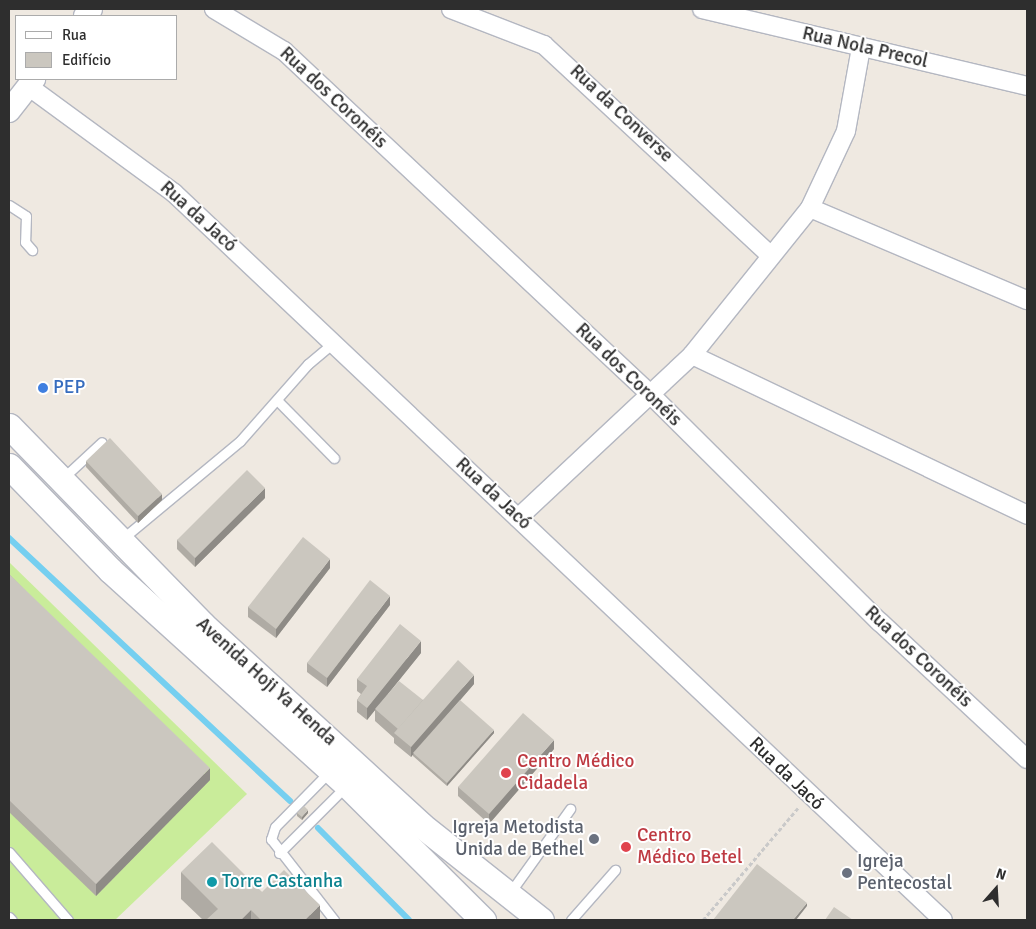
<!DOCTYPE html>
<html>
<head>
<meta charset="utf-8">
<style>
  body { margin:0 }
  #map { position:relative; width:1036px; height:929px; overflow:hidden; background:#efe9e1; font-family:Signika,sans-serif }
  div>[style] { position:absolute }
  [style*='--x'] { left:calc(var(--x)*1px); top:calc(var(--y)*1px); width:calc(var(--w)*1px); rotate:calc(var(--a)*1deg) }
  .pitch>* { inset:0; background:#c9ec9a }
  .stream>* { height:6px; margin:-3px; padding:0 3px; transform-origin:3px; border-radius:3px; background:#75cff0 }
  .path>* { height:3px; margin-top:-1.5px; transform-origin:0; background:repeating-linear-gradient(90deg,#c9c9c9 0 4px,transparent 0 6.5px) }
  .roads { filter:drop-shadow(1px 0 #b4b7c1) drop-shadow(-1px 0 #b4b7c1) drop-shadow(0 1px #b4b7c1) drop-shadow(0 -1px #b4b7c1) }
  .service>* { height:9px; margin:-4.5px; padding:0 4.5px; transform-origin:4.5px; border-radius:4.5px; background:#fff }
  .minor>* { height:18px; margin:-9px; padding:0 9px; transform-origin:9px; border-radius:9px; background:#fff }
  .tertiary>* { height:22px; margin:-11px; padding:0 11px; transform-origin:11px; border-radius:11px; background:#fff }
  .secondary>* { height:25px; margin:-12.5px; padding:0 12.5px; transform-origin:12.5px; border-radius:12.5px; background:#fff }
  .wall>* { inset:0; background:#afaba4 }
  .shaded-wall>* { inset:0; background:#8e8b86 }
  .building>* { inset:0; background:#cbc7bf }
  .dots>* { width:14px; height:14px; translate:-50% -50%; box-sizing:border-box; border:2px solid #fff; border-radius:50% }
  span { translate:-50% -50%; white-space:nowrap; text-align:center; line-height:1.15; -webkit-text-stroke:4px #fff; paint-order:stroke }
  .street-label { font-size:19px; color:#2e2e2e }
  .shop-label { font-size:19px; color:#366cbe }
  .left { translate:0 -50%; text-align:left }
  .health-label { font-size:19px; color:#be3a42 }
  .worship-label { font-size:19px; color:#5b616d }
  .right { translate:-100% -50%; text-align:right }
  .culture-label { font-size:19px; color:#0d838f }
  .frame { position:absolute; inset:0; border:10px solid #2e2e2e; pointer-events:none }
  .legend { position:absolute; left:15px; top:15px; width:162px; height:65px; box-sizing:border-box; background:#fff; border:1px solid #ababab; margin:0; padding:6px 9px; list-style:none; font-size:15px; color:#2e2e2e }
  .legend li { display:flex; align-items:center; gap:10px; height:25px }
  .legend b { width:25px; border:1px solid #ababab }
  .north { position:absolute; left:971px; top:864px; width:50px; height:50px; -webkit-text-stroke:4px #fff; paint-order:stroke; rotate:19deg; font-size:14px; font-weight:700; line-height:20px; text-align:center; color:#2e2e2e }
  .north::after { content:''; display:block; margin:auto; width:18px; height:22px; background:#2e2e2e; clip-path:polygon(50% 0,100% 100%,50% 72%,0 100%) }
</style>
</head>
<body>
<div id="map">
  <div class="pitch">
    <div style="clip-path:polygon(9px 562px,247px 794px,115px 920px,9px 920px)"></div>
  </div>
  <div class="stream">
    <div style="--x:9;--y:538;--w:385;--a:43.1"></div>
    <div style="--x:318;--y:828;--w:129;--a:45.3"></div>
  </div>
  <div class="path">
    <div style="--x:703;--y:920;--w:147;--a:-49.7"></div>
  </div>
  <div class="roads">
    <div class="service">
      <div style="--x:9;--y:205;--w:20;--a:33"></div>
      <div style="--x:26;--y:216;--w:26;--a:92"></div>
      <div style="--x:25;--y:242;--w:11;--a:49"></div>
      <div style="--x:278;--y:401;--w:80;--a:45.5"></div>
      <div style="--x:62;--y:479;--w:54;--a:-42.8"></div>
      <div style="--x:122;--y:539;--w:153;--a:-39.7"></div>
      <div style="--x:240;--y:441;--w:103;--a:-48.6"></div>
      <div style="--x:308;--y:364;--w:33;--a:-40"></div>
      <div style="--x:330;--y:771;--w:78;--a:134.5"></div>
      <div style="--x:275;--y:827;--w:13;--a:108"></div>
      <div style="--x:271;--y:839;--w:103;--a:52.1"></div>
      <div style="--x:9;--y:852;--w:90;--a:49.1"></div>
      <div style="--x:279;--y:853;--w:95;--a:-45"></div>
      <div style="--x:509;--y:894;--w:105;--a:-54.3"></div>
      <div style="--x:9;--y:917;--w:4;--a:45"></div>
      <div style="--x:571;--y:920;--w:67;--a:-48.7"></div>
    </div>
    <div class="minor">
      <div style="--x:214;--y:9;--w:82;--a:31"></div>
      <div style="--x:284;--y:51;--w:500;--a:43.14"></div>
      <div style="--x:649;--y:393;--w:325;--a:44.8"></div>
      <div style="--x:880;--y:622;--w:201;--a:43"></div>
      <div style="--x:451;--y:9;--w:100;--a:21.2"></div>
      <div style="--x:544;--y:45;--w:307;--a:42.9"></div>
      <div style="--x:702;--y:9;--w:334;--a:13.3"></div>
      <div style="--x:28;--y:86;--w:181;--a:36.2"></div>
      <div style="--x:174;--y:193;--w:1058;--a:43.39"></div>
      <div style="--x:810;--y:208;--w:236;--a:23"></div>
      <div style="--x:692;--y:355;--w:371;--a:25.5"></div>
      <div style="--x:518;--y:518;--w:238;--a:-43.1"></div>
      <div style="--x:692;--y:355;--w:189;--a:-51.2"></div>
      <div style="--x:810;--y:208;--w:85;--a:-64.9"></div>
      <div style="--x:846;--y:131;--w:84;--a:-79.8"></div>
    </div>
    <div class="tertiary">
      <div style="--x:85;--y:16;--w:9;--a:-49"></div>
      <div style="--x:9;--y:111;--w:41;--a:-52"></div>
    </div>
    <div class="secondary">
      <div style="--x:9;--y:426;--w:277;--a:45.7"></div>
      <div style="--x:202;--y:624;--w:297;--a:42.5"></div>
      <div style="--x:421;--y:825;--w:153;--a:38.4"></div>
      <div style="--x:9;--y:466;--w:145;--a:45.8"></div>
      <div style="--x:110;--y:570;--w:320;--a:42.2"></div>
      <div style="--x:347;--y:785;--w:192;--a:44.8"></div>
    </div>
  </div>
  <div class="wall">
    <div style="clip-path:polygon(86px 461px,162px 500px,138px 523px,86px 467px)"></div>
    <div style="clip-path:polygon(265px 498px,195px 567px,177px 549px,177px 540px)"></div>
    <div style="clip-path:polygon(330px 568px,276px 638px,248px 617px,248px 607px)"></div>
    <div style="clip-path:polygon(9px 574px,210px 780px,96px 896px,9px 812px)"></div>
    <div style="clip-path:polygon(390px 605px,327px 687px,307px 672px,307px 663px)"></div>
    <div style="clip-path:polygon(421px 653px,388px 694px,423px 700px,474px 684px,442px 721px,494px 733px,447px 786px,413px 756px,413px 754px,411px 757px,394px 743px,394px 738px,375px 721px,375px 710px,367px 720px,357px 712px,357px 700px,361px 694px,357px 691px,357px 679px)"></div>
    <div style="clip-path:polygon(554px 749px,489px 824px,458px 796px,458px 787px)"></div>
    <div style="clip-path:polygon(297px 813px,308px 813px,302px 820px,297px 816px)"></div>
    <div style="clip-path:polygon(181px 872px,262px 892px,320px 920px,203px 920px,181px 899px)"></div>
  </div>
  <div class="shaded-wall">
    <div style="clip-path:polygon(265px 488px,265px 498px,195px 567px,195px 558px)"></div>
    <div style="clip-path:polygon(162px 494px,162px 500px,138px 523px,138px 516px)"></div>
    <div style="clip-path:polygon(330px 559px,330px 568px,276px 638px,276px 629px)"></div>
    <div style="clip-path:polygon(390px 596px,390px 605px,327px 687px,327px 678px)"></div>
    <div style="clip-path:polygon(421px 641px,421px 653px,367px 720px,367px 708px)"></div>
    <div style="clip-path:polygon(474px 675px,474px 684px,411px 757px,411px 747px)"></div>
    <div style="clip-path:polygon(494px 730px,494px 733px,447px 786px,447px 783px)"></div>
    <div style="clip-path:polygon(554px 740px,554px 749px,489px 824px,489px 814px)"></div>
    <div style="clip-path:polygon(210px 768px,210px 780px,96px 896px,96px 884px)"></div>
    <div style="clip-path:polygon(308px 810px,308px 813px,302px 820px,302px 817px)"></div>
    <div style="clip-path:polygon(807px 903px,807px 906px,796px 920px,793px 920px)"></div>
    <div style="clip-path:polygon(320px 905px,320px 920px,305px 920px)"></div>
    <div style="clip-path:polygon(251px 910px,251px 920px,241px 920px)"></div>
  </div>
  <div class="building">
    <div style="clip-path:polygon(110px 438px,162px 494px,138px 516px,86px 461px)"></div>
    <div style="clip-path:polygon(247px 470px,265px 488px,195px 558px,177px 540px)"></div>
    <div style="clip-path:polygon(303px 537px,330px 559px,276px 629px,248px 607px)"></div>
    <div style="clip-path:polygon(9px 574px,210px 768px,96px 884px,9px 800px)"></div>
    <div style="clip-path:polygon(370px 580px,390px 596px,327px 678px,307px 663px)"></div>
    <div style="clip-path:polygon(400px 624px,421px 641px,367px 708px,357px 700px,367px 686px,357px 679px)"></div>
    <div style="clip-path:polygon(458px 660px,474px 675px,411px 747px,394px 733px)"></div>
    <div style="clip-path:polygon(399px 681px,423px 700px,398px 729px,375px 709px)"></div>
    <div style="clip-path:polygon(460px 700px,494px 730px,447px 783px,413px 753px)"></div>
    <div style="clip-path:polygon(523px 713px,554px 740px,489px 814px,458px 787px)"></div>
    <div style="clip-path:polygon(304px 806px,308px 810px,302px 817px,297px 813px)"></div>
    <div style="clip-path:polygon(212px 842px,262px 892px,284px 870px,320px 905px,305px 920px,261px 920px,251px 910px,241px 920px,206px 920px,218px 909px,181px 872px)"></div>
    <div style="clip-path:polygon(757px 864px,807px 903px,793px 920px,713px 920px)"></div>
    <div style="clip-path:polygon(834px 907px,853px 920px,825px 920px)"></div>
  </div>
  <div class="dots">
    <div style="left:43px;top:388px;background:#3f7fe0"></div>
    <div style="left:506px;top:773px;background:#e0444e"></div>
    <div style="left:594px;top:839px;background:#6b7280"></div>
    <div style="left:626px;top:847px;background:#e0444e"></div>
    <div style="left:847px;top:873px;background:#6b7280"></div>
    <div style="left:212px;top:882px;background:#0f9aa8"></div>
  </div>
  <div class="street-label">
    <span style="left:865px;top:48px;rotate:13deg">Rua Nola Precol</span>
    <span style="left:333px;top:98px;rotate:43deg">Rua dos Coronéis</span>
    <span style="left:621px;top:114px;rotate:43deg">Rua da Converse</span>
    <span style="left:198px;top:217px;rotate:42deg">Rua da Jacó</span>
    <span style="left:628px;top:375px;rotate:44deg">Rua dos Coronéis</span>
    <span style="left:493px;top:494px;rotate:43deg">Rua da Jacó</span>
    <span style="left:918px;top:657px;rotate:43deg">Rua dos Coronéis</span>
    <span style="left:266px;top:682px;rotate:42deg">Avenida Hoji Ya Henda</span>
    <span style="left:786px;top:774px;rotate:44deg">Rua da Jacó</span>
  </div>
  <div class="shop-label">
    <span class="left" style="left:53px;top:388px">PEP</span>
  </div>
  <div class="health-label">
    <span class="left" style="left:517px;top:773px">Centro Médico<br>Cidadela</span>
    <span class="left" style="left:637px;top:847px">Centro<br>Médico Betel</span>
  </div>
  <div class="worship-label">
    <span class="right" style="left:584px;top:839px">Igreja Metodista<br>Unida de Bethel</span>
    <span class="left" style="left:857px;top:873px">Igreja<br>Pentecostal</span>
  </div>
  <div class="culture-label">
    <span class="left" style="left:222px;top:882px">Torre Castanha</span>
  </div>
  <div class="frame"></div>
  <ul class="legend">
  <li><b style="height:6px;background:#fff"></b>Rua</li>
  <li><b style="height:14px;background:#cbc7bf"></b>Edifício</li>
  </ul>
  <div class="north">N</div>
</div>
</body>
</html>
